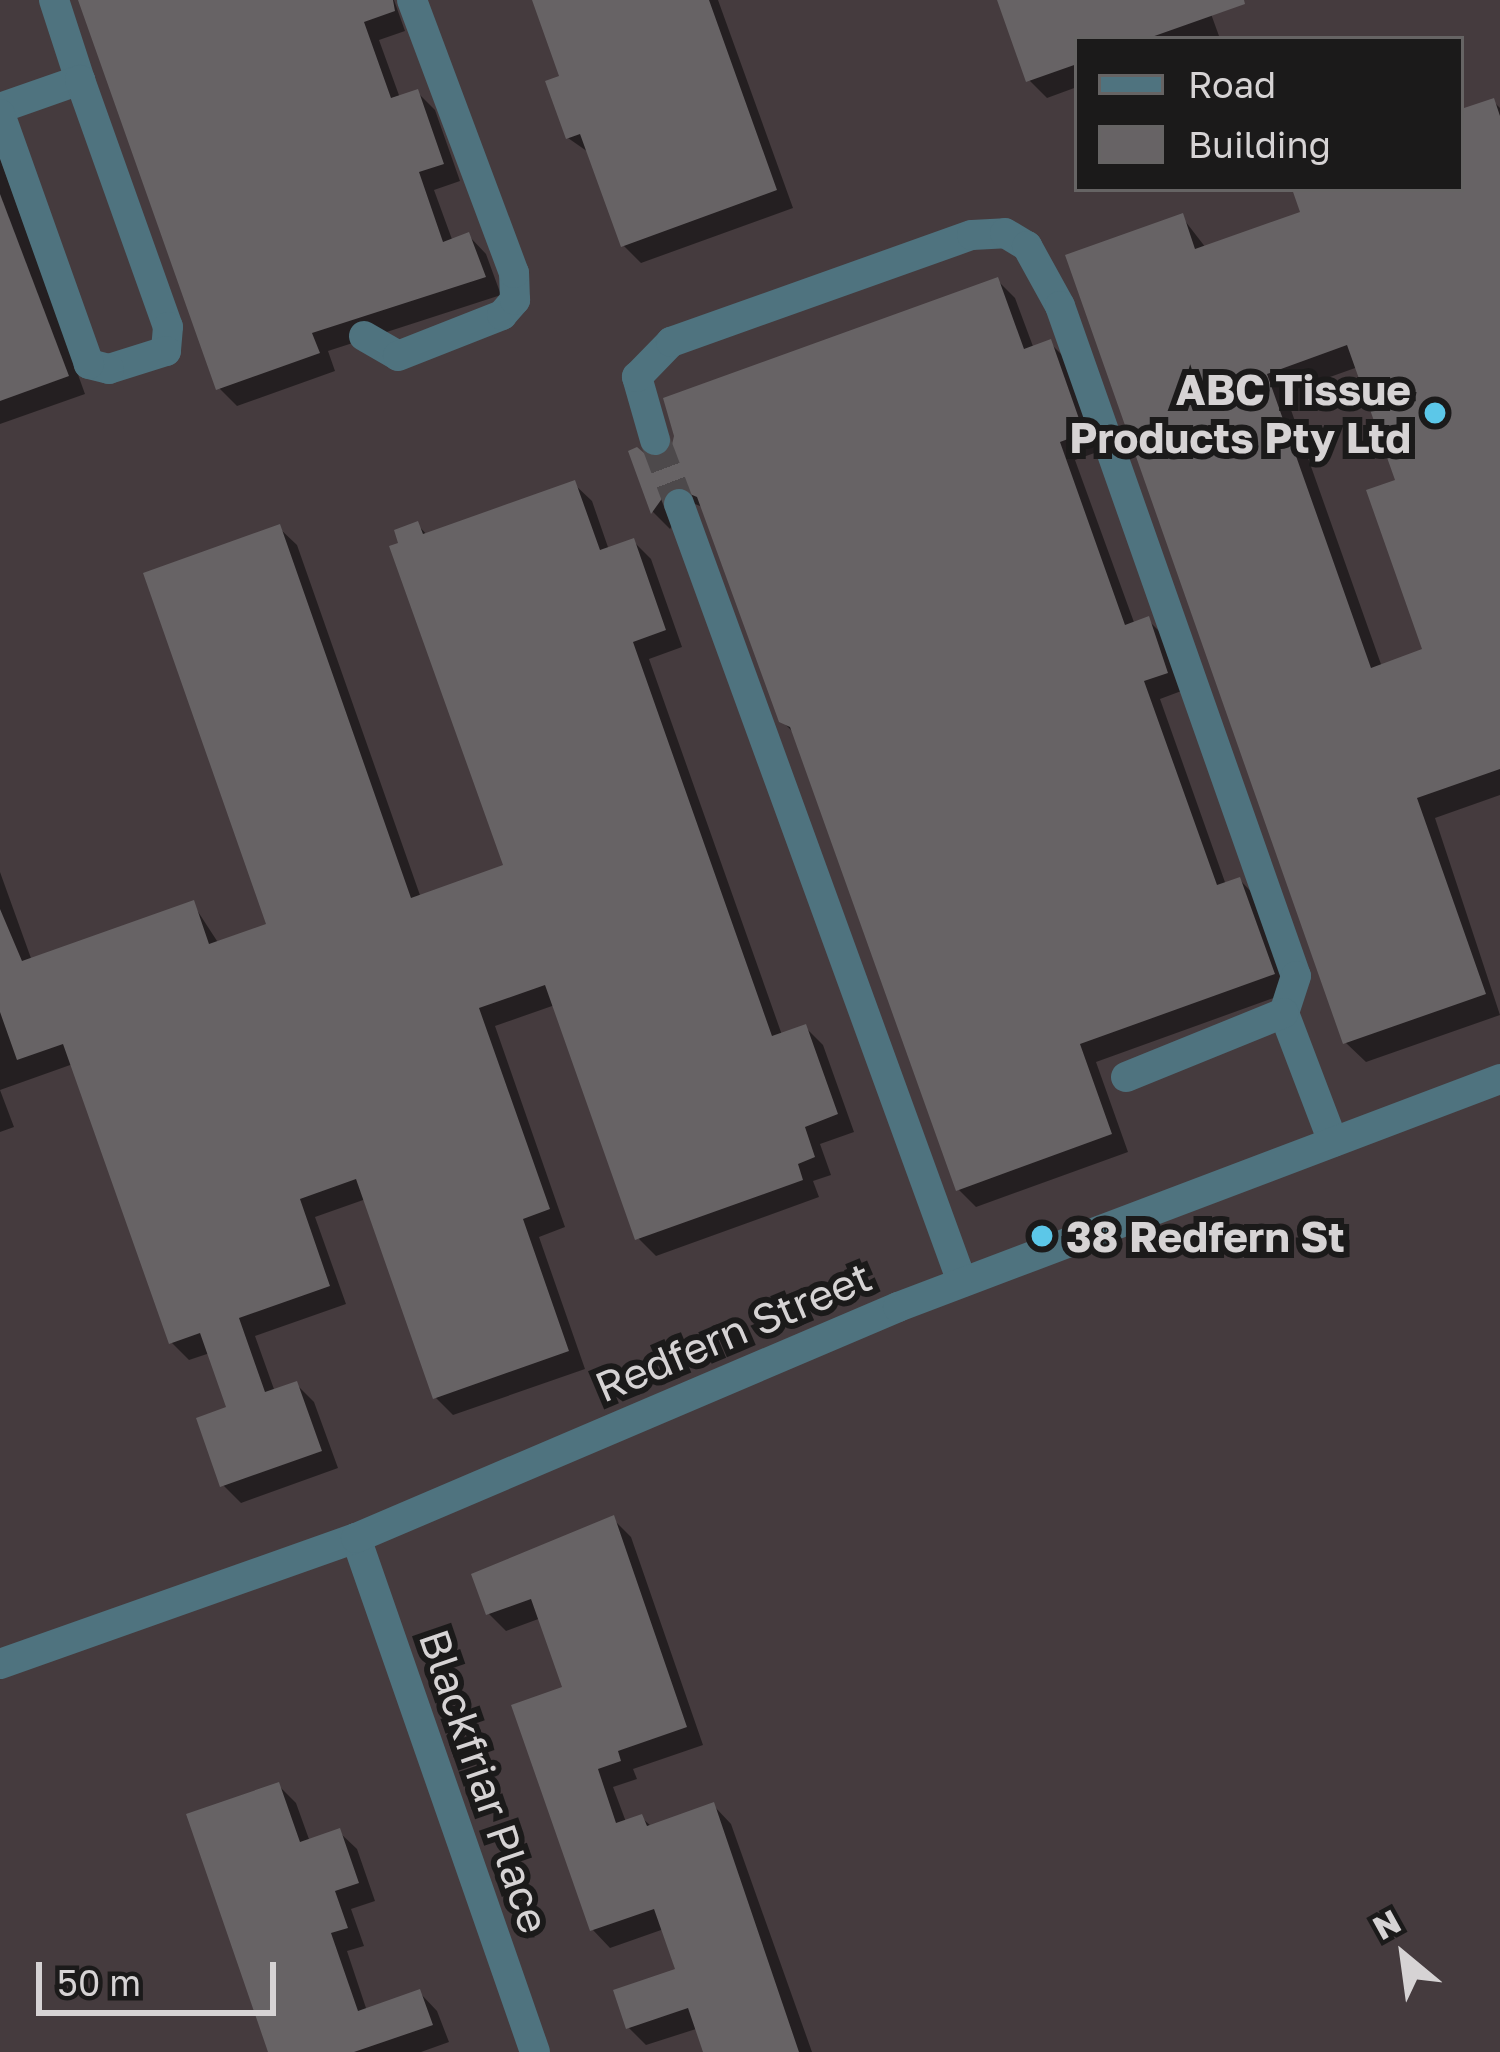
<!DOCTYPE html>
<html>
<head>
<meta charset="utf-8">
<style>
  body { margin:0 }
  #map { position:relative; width:1500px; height:2052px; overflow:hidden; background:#353133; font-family:"Golos Text",sans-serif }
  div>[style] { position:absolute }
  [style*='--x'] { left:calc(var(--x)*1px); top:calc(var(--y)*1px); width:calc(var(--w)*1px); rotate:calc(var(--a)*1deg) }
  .built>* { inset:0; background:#453b3e }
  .shadow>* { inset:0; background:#0007 }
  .building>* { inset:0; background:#676365 }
  .minor-tunnel>* { height:30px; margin-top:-15px; transform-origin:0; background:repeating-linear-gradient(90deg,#4d494b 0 30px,transparent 0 45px) }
  .minor>* { height:30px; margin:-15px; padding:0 15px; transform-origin:15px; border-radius:15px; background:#4f737f }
  .dots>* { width:33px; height:33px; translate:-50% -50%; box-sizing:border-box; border:6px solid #1b1a1a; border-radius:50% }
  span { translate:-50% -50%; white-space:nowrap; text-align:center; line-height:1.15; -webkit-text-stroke:12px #1b1a1a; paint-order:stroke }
  .poi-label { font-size:42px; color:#d6d3d4; font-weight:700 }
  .right { translate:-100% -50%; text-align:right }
  .left { translate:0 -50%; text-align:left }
  .street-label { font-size:42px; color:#d6d3d4 }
  .legend { position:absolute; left:1074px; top:36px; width:390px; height:156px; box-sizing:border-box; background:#1b1a1a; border:3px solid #666464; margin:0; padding:15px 21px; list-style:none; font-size:36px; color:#d6d3d4 }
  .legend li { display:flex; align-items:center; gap:24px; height:60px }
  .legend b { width:60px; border:3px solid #666464 }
  .north { position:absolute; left:1344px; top:1896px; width:120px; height:120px; -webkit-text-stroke:9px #1b1a1a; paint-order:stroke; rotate:331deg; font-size:33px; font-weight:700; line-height:48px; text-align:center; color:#d6d3d4 }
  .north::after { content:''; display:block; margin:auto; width:42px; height:54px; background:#d6d3d4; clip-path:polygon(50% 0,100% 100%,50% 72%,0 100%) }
  .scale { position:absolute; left:36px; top:1962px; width:240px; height:54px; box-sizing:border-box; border:6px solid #d6d3d4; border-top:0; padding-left:15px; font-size:36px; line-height:42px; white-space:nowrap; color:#d6d3d4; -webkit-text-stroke:9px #1b1a1a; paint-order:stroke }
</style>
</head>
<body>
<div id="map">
  <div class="built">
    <div style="clip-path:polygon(evenodd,0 0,1500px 0,1500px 2052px,0 2052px,0 0,1077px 39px,1461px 39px,1461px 189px,1077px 189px,1077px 39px)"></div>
  </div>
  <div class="shadow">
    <div style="clip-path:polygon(81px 0,394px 0,405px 31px,379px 40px,400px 98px,417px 92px,435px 110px,460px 181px,434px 190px,453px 242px,469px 236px,486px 254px,501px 295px,328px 351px,335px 371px,237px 406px,219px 388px)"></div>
    <div style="clip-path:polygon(541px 0,718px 0,793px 208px,641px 263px,623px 245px,591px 154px,568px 138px,563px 78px)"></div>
    <div style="clip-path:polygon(1002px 0,1206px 0,1219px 36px,1077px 39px,1077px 87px,1047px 98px,1029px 80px)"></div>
    <div style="clip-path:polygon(evenodd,1493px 101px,1500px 108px,1500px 795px,1435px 818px,1500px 1015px,1366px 1062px,1346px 1043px,1182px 217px,1206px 248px,1304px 214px,1295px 189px,1461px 189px,1461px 112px,1493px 101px,1358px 367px,1399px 482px,1426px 651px,1382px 667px,1285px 393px,1358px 367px)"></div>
    <div style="clip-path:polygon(0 158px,85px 394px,0 424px)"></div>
    <div style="clip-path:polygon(998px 281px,1015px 298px,1034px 349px,1050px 343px,1068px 361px,1100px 451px,1075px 460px,1135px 625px,1148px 620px,1166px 638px,1184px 690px,1160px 699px,1226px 885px,1240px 880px,1257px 898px,1290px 992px,1096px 1062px,1128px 1152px,976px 1207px,958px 1189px,795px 734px,782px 721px,705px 508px,690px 502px,670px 529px,653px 512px,632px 452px,651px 462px,672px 455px)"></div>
    <div style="clip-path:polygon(574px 484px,592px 501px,609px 550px,633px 541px,651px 559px,682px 647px,649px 659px,782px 1035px,805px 1027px,823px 1045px,854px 1132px,820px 1144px,831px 1175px,813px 1181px,819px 1197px,656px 1256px,638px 1238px,555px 1005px,495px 1026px,565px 1227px,539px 1237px,585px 1369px,453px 1415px,435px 1397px,366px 1199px,315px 1217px,346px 1304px,255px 1336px,275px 1392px,296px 1384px,314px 1402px,338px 1468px,241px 1503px,223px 1485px,230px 1409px,210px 1353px,189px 1360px,171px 1342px,73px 1064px,0 1090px,14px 1127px,0 1132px,0 872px,32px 961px,193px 904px,219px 944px,270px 926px,279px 528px,297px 545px,421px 898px,507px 867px,417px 524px,428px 536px)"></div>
    <div style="clip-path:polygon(613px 1519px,631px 1537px,703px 1745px,633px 1769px,637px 1779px,613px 1787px,626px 1822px,641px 1817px,652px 1827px,714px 1806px,731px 1824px,812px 2052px,706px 2052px,696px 2029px,646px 2045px,628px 2027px,679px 1971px,664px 1929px,610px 1948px,593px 1930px,566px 1688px,541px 1618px,506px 1631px,488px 1613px)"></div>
    <div style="clip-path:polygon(279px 1786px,296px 1803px,310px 1842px,339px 1832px,357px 1849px,375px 1901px,351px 1909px,364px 1946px,347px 1951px,367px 2011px,420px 1993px,437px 2011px,449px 2042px,421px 2052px,271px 2052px)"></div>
  </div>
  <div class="building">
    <div style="clip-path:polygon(78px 0,393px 0,395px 11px,364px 22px,391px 98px,418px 89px,444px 164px,419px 172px,443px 242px,469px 232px,486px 277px,312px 333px,320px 353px,216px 390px)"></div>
    <div style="clip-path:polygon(532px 0,709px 0,777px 190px,621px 247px,580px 134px,566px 139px,545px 81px,559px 76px)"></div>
    <div style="clip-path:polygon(997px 0,1244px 0,1245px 4px,1146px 39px,1077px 39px,1077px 64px,1026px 82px)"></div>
    <div style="clip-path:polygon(evenodd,1494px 98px,1500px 116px,1500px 769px,1417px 798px,1486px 994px,1343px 1044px,1065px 255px,1183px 213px,1195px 249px,1300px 212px,1292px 189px,1461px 189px,1461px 109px,1494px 98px,1347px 345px,1395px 480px,1366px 490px,1422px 649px,1371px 668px,1267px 374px,1347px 345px)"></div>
    <div style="clip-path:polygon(0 194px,69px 376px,0 401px)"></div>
    <div style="clip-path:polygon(998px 277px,1024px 349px,1051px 339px,1084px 433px,1060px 442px,1125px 625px,1149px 616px,1168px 673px,1144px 681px,1217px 885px,1240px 877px,1275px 974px,1080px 1044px,1112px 1134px,956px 1191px,790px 727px,779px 722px,697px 497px,671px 486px,651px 514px,628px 451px,637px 447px,651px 459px,670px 453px,674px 436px,663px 398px)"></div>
    <div style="clip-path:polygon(575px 480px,600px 550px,634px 538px,666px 630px,633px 642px,772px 1036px,806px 1024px,838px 1114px,805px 1127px,815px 1157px,798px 1164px,803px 1180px,635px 1240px,545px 985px,479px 1008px,550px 1209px,523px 1219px,569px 1351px,433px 1399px,356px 1179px,300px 1199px,330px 1286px,239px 1318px,265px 1392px,297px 1381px,322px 1451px,220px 1487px,196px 1418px,226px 1407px,200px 1333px,169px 1344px,63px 1044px,17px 1060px,0 1012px,0 909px,22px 961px,194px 900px,209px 944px,266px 924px,143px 573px,280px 524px,411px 898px,503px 865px,389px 546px,398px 543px,394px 530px,418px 521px,423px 534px)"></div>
    <div style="clip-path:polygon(614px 1515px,687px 1727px,618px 1751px,621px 1761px,598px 1769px,616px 1823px,642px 1814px,647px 1826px,714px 1802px,799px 2052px,703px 2052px,688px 2008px,626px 2029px,613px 1990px,675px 1969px,654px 1909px,590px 1931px,511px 1705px,562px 1687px,531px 1599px,486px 1615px,471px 1574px)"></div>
    <div style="clip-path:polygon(279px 1782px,300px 1842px,340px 1828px,359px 1883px,335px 1891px,348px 1928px,331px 1933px,358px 2011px,420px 1989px,433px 2025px,354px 2052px,268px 2052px,186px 1814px)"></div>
  </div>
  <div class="minor-tunnel">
    <div style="--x:655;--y:440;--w:68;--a:69.4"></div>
  </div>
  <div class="minor">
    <div style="--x:54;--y:0;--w:84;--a:72"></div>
    <div style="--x:0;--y:108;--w:85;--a:-19.3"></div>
    <div style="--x:80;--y:80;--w:262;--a:70.4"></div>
    <div style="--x:168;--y:327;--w:24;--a:95"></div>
    <div style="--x:166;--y:351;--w:60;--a:162.5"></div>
    <div style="--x:109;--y:369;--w:21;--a:-166"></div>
    <div style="--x:89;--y:364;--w:265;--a:-109.6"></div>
    <div style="--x:364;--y:336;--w:39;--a:30"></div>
    <div style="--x:398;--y:356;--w:112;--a:-21.5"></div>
    <div style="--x:502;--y:315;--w:20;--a:-49"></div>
    <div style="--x:515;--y:300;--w:27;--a:-92"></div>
    <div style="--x:514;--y:273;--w:291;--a:-110.5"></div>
    <div style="--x:655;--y:440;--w:66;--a:-105.9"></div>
    <div style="--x:637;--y:377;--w:49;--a:-45.8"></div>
    <div style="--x:671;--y:342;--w:319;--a:-19.6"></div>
    <div style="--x:972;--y:235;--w:33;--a:-3"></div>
    <div style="--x:1005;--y:233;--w:26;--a:31"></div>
    <div style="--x:1027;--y:246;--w:68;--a:61.2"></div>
    <div style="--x:1060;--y:306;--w:710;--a:70.6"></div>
    <div style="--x:1296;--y:976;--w:39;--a:108"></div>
    <div style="--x:1284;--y:1013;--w:138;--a:69.2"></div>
    <div style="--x:679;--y:504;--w:828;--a:70.01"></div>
    <div style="--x:1126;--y:1077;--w:170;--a:-22.1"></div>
    <div style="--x:356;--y:1538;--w:544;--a:70.8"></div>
    <div style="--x:0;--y:1664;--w:378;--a:-19.5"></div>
    <div style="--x:356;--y:1538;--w:589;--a:-23.08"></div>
    <div style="--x:898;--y:1307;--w:644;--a:-20.74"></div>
  </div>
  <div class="dots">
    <div style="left:1435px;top:413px;background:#5cc7e8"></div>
    <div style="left:1042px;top:1236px;background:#5cc7e8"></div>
  </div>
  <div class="poi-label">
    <span class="right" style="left:1411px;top:413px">ABC Tissue<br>Products Pty Ltd</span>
    <span class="left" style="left:1066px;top:1236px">38 Redfern St</span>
  </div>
  <div class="street-label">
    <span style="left:733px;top:1331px;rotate:-23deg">Redfern Street</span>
    <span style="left:485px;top:1781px;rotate:71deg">Blackfriar Place</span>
  </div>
  <ul class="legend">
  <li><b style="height:15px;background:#4f737f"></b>Road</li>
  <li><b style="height:33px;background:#676365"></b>Building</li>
  </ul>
  <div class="north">N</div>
  <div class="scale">50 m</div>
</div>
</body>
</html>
